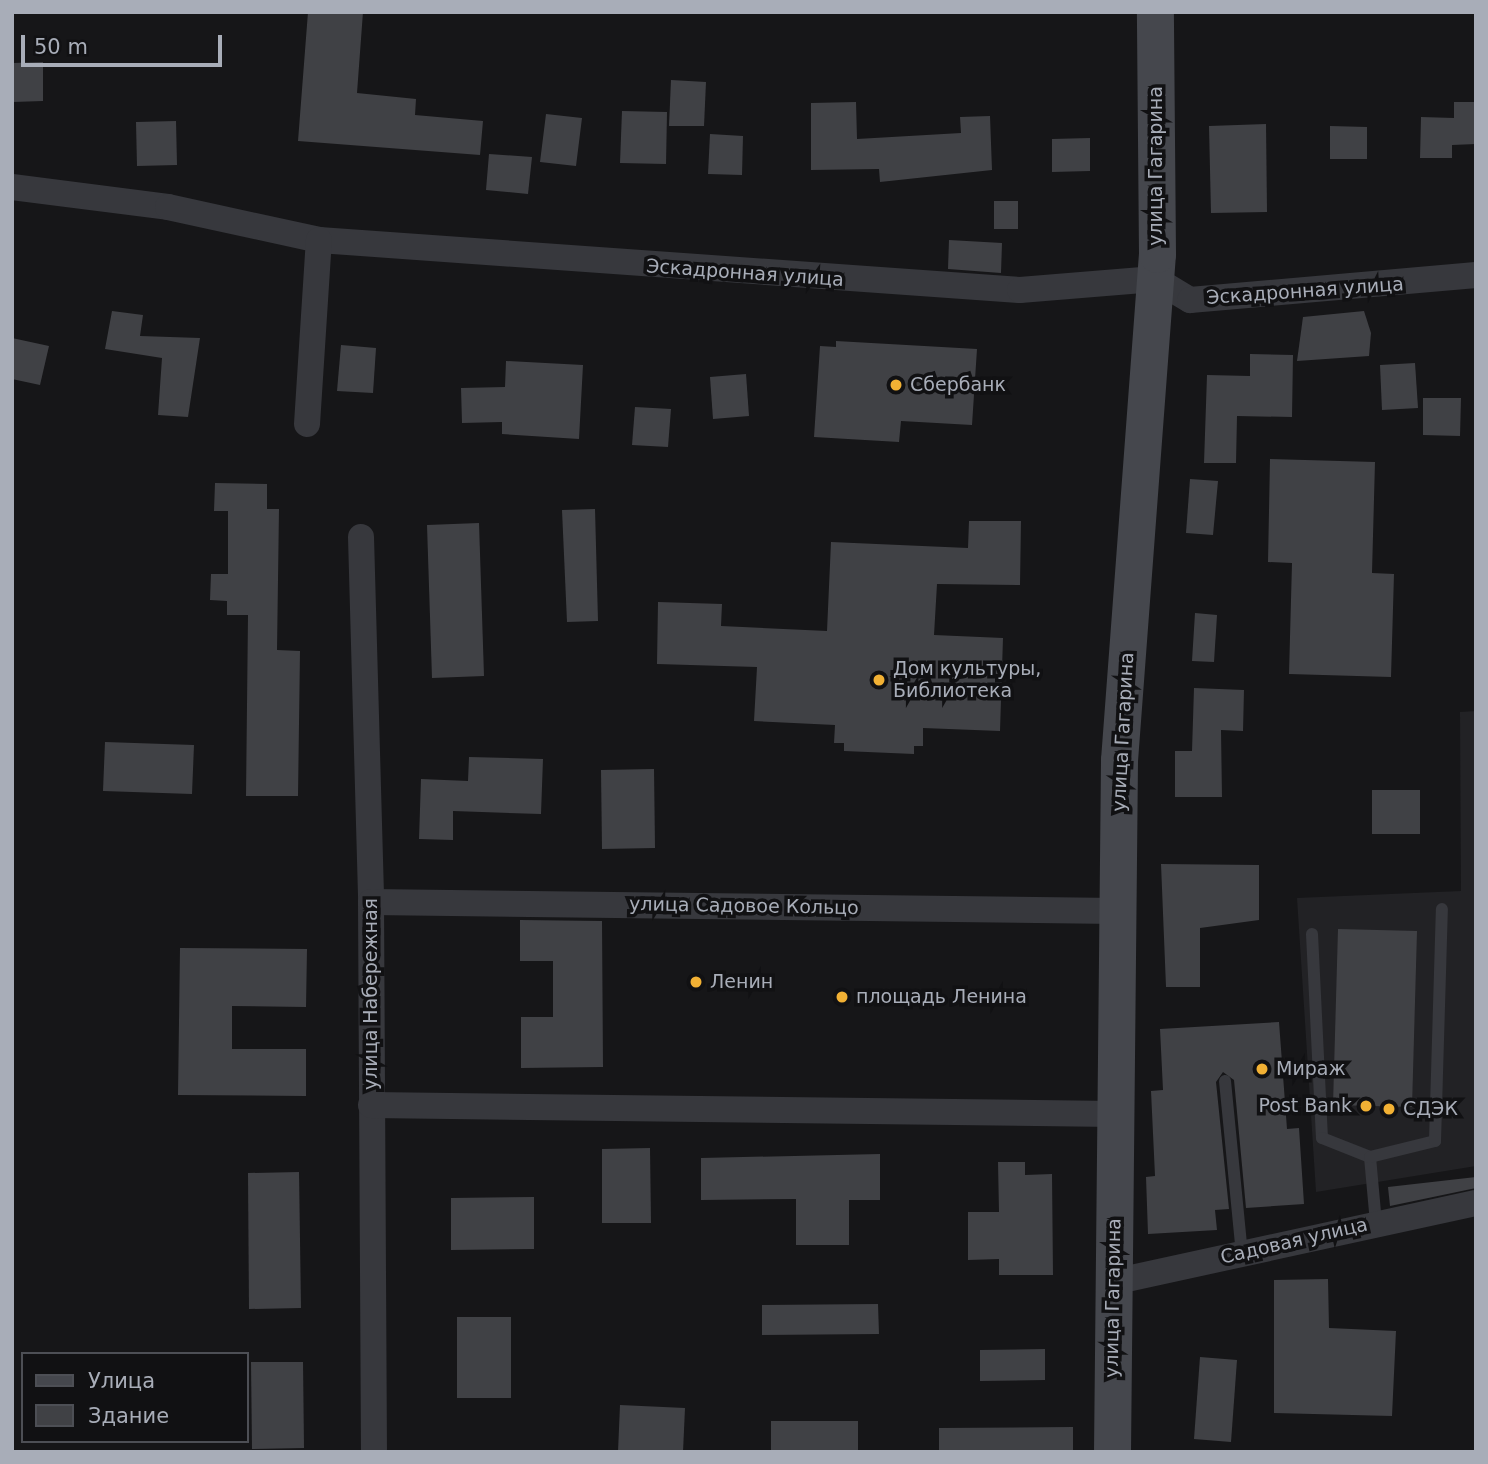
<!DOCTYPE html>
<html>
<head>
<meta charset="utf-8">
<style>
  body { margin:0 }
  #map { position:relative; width:1488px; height:1464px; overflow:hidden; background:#161618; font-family:"DejaVu Sans",sans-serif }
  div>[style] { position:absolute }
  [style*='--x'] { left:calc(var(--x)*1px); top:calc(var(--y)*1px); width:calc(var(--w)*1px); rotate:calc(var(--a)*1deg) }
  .built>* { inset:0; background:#222225 }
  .building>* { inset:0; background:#404145 }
  .lane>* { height:12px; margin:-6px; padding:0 6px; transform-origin:6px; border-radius:6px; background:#37383d }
  .street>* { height:26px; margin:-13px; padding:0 13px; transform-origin:13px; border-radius:13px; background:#37383d }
  .secondary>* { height:37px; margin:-18.5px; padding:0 18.5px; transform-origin:18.5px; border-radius:18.5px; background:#45474d }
  .dots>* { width:19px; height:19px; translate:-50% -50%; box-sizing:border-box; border:4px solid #111113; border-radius:50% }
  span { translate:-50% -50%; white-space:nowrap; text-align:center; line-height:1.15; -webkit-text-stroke:7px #111113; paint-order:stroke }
  .street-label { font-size:19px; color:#a8adb8 }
  .poi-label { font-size:19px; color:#a8adb8 }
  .left { translate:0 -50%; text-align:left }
  .right { translate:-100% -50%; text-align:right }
  .frame { position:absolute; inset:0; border:14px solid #a8adb8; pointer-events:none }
  .legend { position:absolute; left:21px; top:1352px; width:228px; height:91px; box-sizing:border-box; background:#111113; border:2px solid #4d4f55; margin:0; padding:9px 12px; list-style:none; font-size:21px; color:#a8adb8 }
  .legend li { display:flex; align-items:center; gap:14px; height:35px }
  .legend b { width:35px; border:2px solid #4d4f55 }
  .scale { position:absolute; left:21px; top:35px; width:201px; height:32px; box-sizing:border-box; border:4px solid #a8adb8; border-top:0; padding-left:9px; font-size:21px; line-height:24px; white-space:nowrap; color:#a8adb8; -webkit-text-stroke:5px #111113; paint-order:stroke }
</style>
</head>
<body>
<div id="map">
  <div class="built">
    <div style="clip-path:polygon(1476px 711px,1476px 1166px,1316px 1192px,1297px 898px,1461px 891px,1460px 712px)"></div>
  </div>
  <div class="building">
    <div style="clip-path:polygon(308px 12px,363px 12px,357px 93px,416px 99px,415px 115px,483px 121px,480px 155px,298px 141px)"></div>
    <div style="clip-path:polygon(43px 62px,43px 101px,13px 102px,13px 63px)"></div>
    <div style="clip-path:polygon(671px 80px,706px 82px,704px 126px,669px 126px)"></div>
    <div style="clip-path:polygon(856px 102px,857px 139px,961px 133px,960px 117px,990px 116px,992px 170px,880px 182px,879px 169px,811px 170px,811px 103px)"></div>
    <div style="clip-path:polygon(1454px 102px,1476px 102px,1476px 144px,1452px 145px,1452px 158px,1420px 158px,1421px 117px,1454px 118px)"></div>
    <div style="clip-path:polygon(622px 111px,667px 112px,666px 164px,620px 163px)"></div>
    <div style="clip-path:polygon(546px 114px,582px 118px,576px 166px,540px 162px)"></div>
    <div style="clip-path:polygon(176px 121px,177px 165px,137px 166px,136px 122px)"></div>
    <div style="clip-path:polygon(1266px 124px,1267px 212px,1211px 213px,1209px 126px)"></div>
    <div style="clip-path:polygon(1330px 126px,1367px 127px,1367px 159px,1330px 159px)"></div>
    <div style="clip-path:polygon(710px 134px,743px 136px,742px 175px,708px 174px)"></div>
    <div style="clip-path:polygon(1090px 138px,1090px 171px,1052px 172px,1052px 139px)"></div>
    <div style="clip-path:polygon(489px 154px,532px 157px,528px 194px,486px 190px)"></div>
    <div style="clip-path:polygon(994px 201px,1018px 201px,1018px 229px,994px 229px)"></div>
    <div style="clip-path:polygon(949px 240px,1002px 243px,1001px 273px,948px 269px)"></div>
    <div style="clip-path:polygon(112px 311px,143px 315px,140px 336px,200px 338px,188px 417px,158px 415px,162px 358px,105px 349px)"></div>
    <div style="clip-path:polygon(1364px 311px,1371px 333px,1369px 356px,1297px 361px,1303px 317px)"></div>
    <div style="clip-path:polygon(12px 338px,49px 346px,40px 385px,12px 379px)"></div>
    <div style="clip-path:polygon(836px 341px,977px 349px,972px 425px,901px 421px,899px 442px,814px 437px,820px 346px,836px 347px)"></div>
    <div style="clip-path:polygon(341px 345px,376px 348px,373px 393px,337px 391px)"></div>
    <div style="clip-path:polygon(1250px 354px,1293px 355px,1292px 417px,1237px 416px,1236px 463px,1204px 463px,1207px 375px,1250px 376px)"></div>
    <div style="clip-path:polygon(506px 361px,583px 365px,579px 439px,502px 434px,502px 422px,462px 423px,461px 388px,505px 387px)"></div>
    <div style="clip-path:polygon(1415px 363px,1418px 408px,1382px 410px,1380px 365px)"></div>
    <div style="clip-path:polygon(746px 374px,749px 416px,713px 419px,710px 377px)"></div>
    <div style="clip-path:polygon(1423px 398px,1461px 398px,1460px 436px,1423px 435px)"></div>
    <div style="clip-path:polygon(635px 407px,671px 409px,668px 447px,632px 445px)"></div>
    <div style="clip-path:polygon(1270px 459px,1375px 462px,1372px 573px,1394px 574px,1391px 677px,1289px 674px,1292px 563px,1268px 562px)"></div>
    <div style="clip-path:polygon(1190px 479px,1218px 481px,1213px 535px,1186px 533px)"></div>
    <div style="clip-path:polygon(215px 483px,267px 484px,267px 509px,279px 509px,277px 650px,300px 651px,298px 796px,246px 796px,248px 615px,227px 615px,227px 601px,210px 600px,211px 574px,228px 574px,228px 511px,214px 511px)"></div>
    <div style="clip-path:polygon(595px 509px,598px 621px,567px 622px,562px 510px)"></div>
    <div style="clip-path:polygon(969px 521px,1021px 521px,1020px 585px,937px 584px,934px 635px,1003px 638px,1000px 731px,923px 728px,923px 746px,914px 746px,914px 754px,844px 751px,844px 743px,834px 743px,835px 725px,754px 721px,757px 667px,657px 664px,658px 602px,722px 604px,721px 626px,827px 631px,831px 542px,968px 548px)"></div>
    <div style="clip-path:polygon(479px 523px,484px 676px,432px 678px,427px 525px)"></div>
    <div style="clip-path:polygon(1195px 613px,1217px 615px,1214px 662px,1192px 661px)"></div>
    <div style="clip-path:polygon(1194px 688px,1244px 690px,1243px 731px,1221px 730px,1222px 797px,1175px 797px,1175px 751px,1192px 751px)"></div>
    <div style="clip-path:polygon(105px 742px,194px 745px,192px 794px,103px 791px)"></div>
    <div style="clip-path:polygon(469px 757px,543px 759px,541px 814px,453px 811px,453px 840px,419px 839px,421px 779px,468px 781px)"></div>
    <div style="clip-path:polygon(654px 769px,655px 848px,602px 849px,601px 770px)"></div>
    <div style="clip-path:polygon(1372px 790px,1420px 790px,1420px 834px,1372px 834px)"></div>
    <div style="clip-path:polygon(1161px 864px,1259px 865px,1259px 920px,1200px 928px,1200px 987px,1166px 987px)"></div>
    <div style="clip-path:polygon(520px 920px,602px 921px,603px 1067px,521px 1068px,521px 1017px,553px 1017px,553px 961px,520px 961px)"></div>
    <div style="clip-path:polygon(1338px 929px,1417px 931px,1412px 1107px,1333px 1105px)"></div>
    <div style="clip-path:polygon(180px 948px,307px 949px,306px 1007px,232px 1006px,232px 1049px,306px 1049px,306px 1096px,178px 1095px)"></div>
    <div style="clip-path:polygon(1279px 1022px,1287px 1129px,1299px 1128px,1304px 1204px,1246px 1208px,1234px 1080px,1223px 1072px,1216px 1082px,1229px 1209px,1215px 1210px,1217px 1230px,1148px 1234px,1146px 1177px,1155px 1176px,1151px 1091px,1163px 1090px,1160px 1029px)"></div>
    <div style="clip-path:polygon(650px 1148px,651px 1223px,602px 1223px,602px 1149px)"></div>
    <div style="clip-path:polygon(880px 1154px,880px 1200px,849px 1200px,849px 1245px,796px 1245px,796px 1199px,701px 1200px,701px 1158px)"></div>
    <div style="clip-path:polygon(998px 1162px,1025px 1162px,1025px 1175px,1052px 1174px,1053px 1275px,999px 1275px,999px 1259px,968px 1260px,968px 1212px,999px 1212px)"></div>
    <div style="clip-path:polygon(299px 1172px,301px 1308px,249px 1309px,248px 1173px)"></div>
    <div style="clip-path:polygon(1476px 1177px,1476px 1188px,1390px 1206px,1388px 1187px)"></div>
    <div style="clip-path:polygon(534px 1197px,534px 1249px,451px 1250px,451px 1198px)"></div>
    <div style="clip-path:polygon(1328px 1279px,1329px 1328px,1396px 1331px,1392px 1416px,1274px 1413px,1274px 1280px)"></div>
    <div style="clip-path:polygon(878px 1304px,879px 1334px,762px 1335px,762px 1305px)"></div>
    <div style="clip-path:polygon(457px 1317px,511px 1317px,511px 1398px,457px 1398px)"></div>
    <div style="clip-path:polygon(1045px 1349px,1045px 1380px,980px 1381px,980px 1350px)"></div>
    <div style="clip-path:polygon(1200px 1357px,1237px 1360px,1231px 1442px,1194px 1439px)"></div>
    <div style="clip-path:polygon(251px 1362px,303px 1362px,304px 1448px,252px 1449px)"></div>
    <div style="clip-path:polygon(620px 1405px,685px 1408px,683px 1452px,618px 1452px)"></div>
    <div style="clip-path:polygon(771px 1421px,858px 1421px,858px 1452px,771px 1452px)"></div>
    <div style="clip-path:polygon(1073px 1427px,1073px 1452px,939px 1452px,939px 1428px)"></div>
  </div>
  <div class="lane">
    <div style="--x:1312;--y:934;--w:204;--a:87.2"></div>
    <div style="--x:1322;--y:1138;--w:52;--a:21.6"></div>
    <div style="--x:1225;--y:1081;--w:173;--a:84.4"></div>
    <div style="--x:1376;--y:1223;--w:66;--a:-95.2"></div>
    <div style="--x:1370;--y:1157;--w:67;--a:-13.8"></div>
    <div style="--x:1435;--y:1141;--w:232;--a:-88.3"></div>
  </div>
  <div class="street">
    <div style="--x:12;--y:187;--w:157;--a:7.3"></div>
    <div style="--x:168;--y:207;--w:155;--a:12.3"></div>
    <div style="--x:319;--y:240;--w:703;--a:4.08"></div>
    <div style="--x:1020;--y:290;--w:135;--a:-4.7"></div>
    <div style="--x:1155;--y:279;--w:41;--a:31"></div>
    <div style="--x:1190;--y:300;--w:287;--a:-5"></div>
    <div style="--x:307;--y:424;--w:184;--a:-86.3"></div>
    <div style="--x:361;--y:537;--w:365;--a:88.4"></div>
    <div style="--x:371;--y:902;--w:550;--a:89.69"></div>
    <div style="--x:371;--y:902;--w:746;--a:0.69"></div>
    <div style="--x:371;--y:1105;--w:744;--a:0.69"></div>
    <div style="--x:1113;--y:1282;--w:371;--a:-12.3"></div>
  </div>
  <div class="secondary">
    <div style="--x:1112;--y:1452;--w:692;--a:-89.42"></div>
    <div style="--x:1119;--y:760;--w:507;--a:-85.71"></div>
    <div style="--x:1157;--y:254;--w:242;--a:-90.5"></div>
  </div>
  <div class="dots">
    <div style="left:896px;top:385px;background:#f2b134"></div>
    <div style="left:879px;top:680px;background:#f2b134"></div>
    <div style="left:696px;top:982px;background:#f2b134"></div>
    <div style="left:842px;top:997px;background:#f2b134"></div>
    <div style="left:1262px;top:1069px;background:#f2b134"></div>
    <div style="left:1366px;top:1106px;background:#f2b134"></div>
    <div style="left:1389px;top:1109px;background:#f2b134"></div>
  </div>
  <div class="street-label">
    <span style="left:1156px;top:166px;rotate:-90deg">улица Гагарина</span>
    <span style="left:745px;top:273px;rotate:4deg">Эскадронная улица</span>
    <span style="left:1305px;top:291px;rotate:-4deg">Эскадронная улица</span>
    <span style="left:1123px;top:732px;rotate:-87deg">улица Гагарина</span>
    <span style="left:744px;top:906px;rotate:1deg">улица Садовое Кольцо</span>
    <span style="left:371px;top:994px;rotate:-90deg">улица Набережная</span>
    <span style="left:1294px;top:1241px;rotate:-13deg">Садовая улица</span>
    <span style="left:1113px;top:1298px;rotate:-89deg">улица Гагарина</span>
  </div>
  <div class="poi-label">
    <span class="left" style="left:910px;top:385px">Сбербанк</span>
    <span class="left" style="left:893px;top:680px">Дом культуры,<br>Библиотека</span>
    <span class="left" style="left:710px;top:982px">Ленин</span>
    <span class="left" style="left:856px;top:997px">площадь Ленина</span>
    <span class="left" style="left:1276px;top:1069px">Мираж</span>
    <span class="right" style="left:1352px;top:1106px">Post Bank</span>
    <span class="left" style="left:1403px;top:1109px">СДЭК</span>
  </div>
  <div class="frame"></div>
  <ul class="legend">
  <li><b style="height:9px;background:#45474d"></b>Улица</li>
  <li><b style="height:19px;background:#404145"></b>Здание</li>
  </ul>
  <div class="scale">50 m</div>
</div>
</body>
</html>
